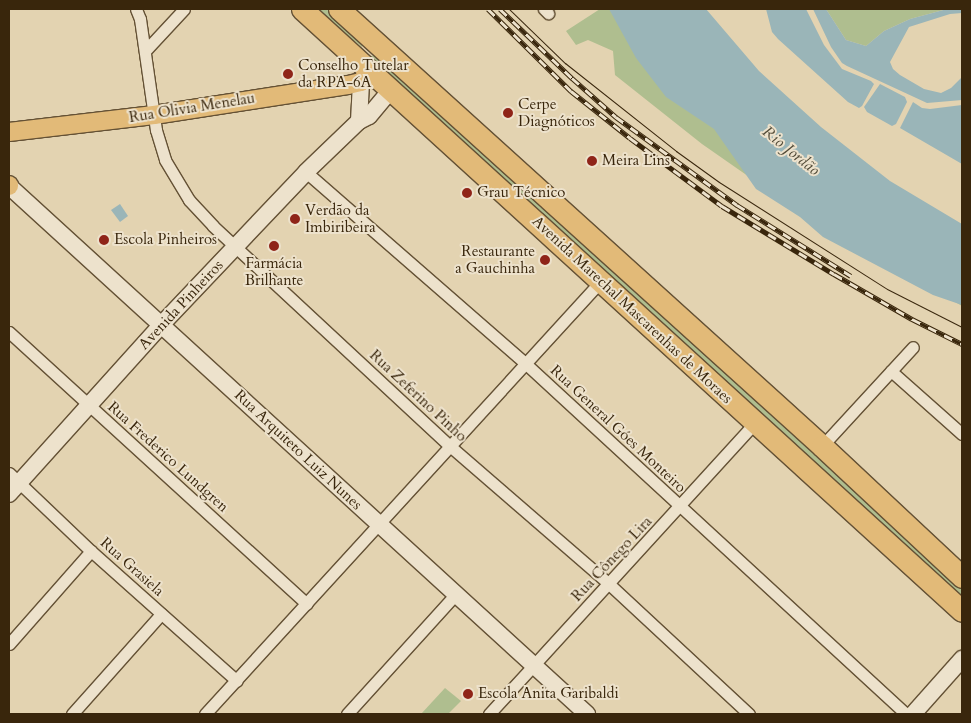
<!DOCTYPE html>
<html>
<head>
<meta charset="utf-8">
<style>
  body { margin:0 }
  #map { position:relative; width:971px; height:723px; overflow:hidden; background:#e3d3b1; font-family:Cardo,serif }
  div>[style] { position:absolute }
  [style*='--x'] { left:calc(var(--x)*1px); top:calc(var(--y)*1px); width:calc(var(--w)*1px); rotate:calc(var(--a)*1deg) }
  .green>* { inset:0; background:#afbe8f }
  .water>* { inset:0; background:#9ab5b8 }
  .roads { filter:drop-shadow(1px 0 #645135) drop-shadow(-1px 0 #645135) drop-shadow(0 1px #645135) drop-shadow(0 -1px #645135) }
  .street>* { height:11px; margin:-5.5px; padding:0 5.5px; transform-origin:5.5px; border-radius:5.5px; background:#ede2cc }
  .secondary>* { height:16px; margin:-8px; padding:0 8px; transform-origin:8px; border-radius:8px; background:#ede2cc }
  .primary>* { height:18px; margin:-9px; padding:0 9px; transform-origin:9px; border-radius:9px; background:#e2ba78 }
  .highway>* { height:21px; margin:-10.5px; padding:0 10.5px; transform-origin:10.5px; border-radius:10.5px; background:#e2ba78 }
  .tram>* { height:1px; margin:-0.5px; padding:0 0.5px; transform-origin:0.5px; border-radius:0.5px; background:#39260c }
  .rail>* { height:5px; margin-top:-2.5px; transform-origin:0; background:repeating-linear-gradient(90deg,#ede2cc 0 9px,#39260c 0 18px); box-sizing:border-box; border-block:1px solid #39260c }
  .dots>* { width:14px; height:14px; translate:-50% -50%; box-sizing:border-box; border:2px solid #ede2cc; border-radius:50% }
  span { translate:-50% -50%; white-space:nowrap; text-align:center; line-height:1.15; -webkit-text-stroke:4px #ede2cc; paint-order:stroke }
  .poi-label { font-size:15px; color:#39260c }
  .left { translate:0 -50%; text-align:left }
  .right { translate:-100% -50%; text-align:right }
  .street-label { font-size:15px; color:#39260c }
  .water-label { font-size:16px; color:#514a37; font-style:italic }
  .frame { position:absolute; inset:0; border:10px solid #39260c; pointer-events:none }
</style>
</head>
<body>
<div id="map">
  <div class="green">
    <div style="clip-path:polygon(315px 9px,333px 9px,362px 35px,362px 47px)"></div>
    <div style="clip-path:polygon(600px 9px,625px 9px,962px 293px,962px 306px,775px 195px,702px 144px,615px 75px,613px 51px,588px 40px,576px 45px,566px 31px)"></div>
    <div style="clip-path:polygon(826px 9px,947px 9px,910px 19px,884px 31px,866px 46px,846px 40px)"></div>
    <div style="clip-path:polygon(374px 54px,962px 588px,962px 604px,368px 60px)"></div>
    <div style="clip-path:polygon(445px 688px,461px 701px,448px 714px,421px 714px)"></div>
  </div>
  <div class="water">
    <div style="clip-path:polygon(609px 9px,706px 9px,759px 71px,821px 127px,890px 181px,962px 224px,962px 305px,933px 295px,823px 237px,800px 217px,756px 189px,714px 129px,666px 97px,636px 58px)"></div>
    <div style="clip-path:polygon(766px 9px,806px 9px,824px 45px,842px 69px,871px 81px,874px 84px,862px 106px,859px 108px,848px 102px,778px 39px,772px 32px)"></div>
    <div style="clip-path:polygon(813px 9px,826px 9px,846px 40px,866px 46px,884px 31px,910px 19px,947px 9px,962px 9px,962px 13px,950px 14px,909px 27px,890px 62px,893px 69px,900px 75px,924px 89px,941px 93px,951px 88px,962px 77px,962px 100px,927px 103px,847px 66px,842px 63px,831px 47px)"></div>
    <div style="clip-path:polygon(880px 84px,905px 97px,907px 102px,896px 124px,892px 126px,867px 112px,864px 107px)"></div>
    <div style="clip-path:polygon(913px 102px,922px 108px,930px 109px,962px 105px,962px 164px,900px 128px)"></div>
    <div style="clip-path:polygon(120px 204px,128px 216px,120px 222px,111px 210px)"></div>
  </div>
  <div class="roads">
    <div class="street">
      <div style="--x:136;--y:9;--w:11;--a:68"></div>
      <div style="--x:140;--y:19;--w:112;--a:81.8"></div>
      <div style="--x:156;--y:130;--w:31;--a:73"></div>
      <div style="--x:165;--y:160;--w:47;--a:59"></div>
      <div style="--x:189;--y:200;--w:35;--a:47"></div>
      <div style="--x:213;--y:226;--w:325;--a:42.9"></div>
      <div style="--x:451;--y:447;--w:209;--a:40.9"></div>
      <div style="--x:609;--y:584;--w:191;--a:42.9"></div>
      <div style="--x:544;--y:9;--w:6;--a:45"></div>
      <div style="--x:145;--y:51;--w:57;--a:-47.1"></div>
      <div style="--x:306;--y:172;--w:292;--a:41.1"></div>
      <div style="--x:526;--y:364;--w:517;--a:42.65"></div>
      <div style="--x:9;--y:332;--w:403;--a:42.4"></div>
      <div style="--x:891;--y:371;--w:95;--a:41.6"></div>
      <div style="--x:822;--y:446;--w:134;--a:-47.4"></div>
      <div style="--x:9;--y:473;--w:113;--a:43.6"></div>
      <div style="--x:91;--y:551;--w:195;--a:41.7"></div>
      <div style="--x:9;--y:644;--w:124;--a:-48.6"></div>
      <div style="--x:72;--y:714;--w:134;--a:-48.3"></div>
      <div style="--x:205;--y:714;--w:587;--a:-47.56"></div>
      <div style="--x:347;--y:714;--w:161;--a:-47.8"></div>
      <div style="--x:489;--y:714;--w:394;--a:-47.6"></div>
    </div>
    <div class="secondary">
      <div style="--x:359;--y:121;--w:39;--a:-87"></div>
      <div style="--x:9;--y:186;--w:783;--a:42.41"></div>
      <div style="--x:9;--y:494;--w:229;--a:-48"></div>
      <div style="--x:162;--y:324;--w:209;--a:-46.5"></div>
      <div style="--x:306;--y:172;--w:74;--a:-43.9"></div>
      <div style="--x:359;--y:121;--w:11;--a:-27"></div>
      <div style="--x:369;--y:116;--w:35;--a:-50"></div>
      <div style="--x:913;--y:714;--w:74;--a:-48.3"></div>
    </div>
    <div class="primary">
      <div style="--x:9;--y:132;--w:146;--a:-6.7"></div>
      <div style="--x:154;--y:115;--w:196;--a:-8.8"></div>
      <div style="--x:348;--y:85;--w:13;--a:-13"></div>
      <div style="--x:361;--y:82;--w:14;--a:-51"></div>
      <div style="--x:9;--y:185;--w:1;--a:90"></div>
    </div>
    <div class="highway">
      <div style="--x:302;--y:9;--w:893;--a:42.37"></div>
      <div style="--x:339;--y:9;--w:651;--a:42.14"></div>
      <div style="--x:822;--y:446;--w:192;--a:43.1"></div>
    </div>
  </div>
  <div class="tram">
    <div style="--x:509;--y:9;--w:78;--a:44"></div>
    <div style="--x:565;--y:63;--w:142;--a:38.4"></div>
    <div style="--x:676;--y:151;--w:53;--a:35.8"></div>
    <div style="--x:719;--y:182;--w:199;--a:32.5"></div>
    <div style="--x:887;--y:289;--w:84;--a:26.9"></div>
  </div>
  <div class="rail">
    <div style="--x:488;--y:9;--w:117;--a:44.7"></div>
    <div style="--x:571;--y:91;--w:75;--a:38.5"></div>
    <div style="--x:630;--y:138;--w:114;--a:36.5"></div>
    <div style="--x:722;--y:206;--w:131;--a:31.3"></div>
    <div style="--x:834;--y:274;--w:90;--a:30"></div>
    <div style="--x:912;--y:319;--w:56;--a:26.6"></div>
    <div style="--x:500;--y:9;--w:100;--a:43.8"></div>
    <div style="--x:572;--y:78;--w:59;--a:41.6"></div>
    <div style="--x:616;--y:117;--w:150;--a:36"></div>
    <div style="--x:737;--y:205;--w:134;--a:31.9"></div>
  </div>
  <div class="dots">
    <div style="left:288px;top:74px;background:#8f2418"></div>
    <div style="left:508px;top:113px;background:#8f2418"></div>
    <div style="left:592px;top:161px;background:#8f2418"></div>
    <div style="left:467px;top:193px;background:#8f2418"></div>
    <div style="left:295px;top:219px;background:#8f2418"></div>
    <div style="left:104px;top:240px;background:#8f2418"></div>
    <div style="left:274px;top:246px;background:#8f2418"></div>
    <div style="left:545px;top:260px;background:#8f2418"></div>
    <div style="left:468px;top:694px;background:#8f2418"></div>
  </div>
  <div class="poi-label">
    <span class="left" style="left:298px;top:74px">Conselho Tutelar<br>da RPA-6A</span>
    <span class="left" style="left:518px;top:113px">Cerpe<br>Diagnóticos</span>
    <span class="left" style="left:602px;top:161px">Meira Lins</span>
    <span class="left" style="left:477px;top:193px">Grau Técnico</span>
    <span class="left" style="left:305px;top:219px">Verdão da<br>Imbiribeira</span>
    <span class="left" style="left:114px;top:240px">Escola Pinheiros</span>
    <span class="right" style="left:535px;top:260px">Restaurante<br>a Gauchinha</span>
    <span style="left:274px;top:272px">Farmácia<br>Brilhante</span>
    <span class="left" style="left:478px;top:694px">Escola Anita Garibaldi</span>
  </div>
  <div class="street-label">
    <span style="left:192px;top:108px;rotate:-9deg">Rua Olivia Menelau</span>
    <span style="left:181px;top:305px;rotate:-47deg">Avenida Pinheiros</span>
    <span style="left:632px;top:310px;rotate:43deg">Avenida Marechal Mascarenhas de Moraes</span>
    <span style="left:418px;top:396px;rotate:43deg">Rua Zeferino Pinho</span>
    <span style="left:618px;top:429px;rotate:43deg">Rua General Góes Monteiro</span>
    <span style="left:298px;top:450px;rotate:43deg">Rua Arquiteto Luiz Nunes</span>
    <span style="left:168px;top:457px;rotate:42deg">Rua Frederico Lundgren</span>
    <span style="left:612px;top:559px;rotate:-47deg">Rua Cônego Lira</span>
    <span style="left:132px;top:567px;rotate:42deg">Rua Grasiela</span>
  </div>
  <div class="water-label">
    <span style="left:791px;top:151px;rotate:39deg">Rio Jordão</span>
  </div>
  <div class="frame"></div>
</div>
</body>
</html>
